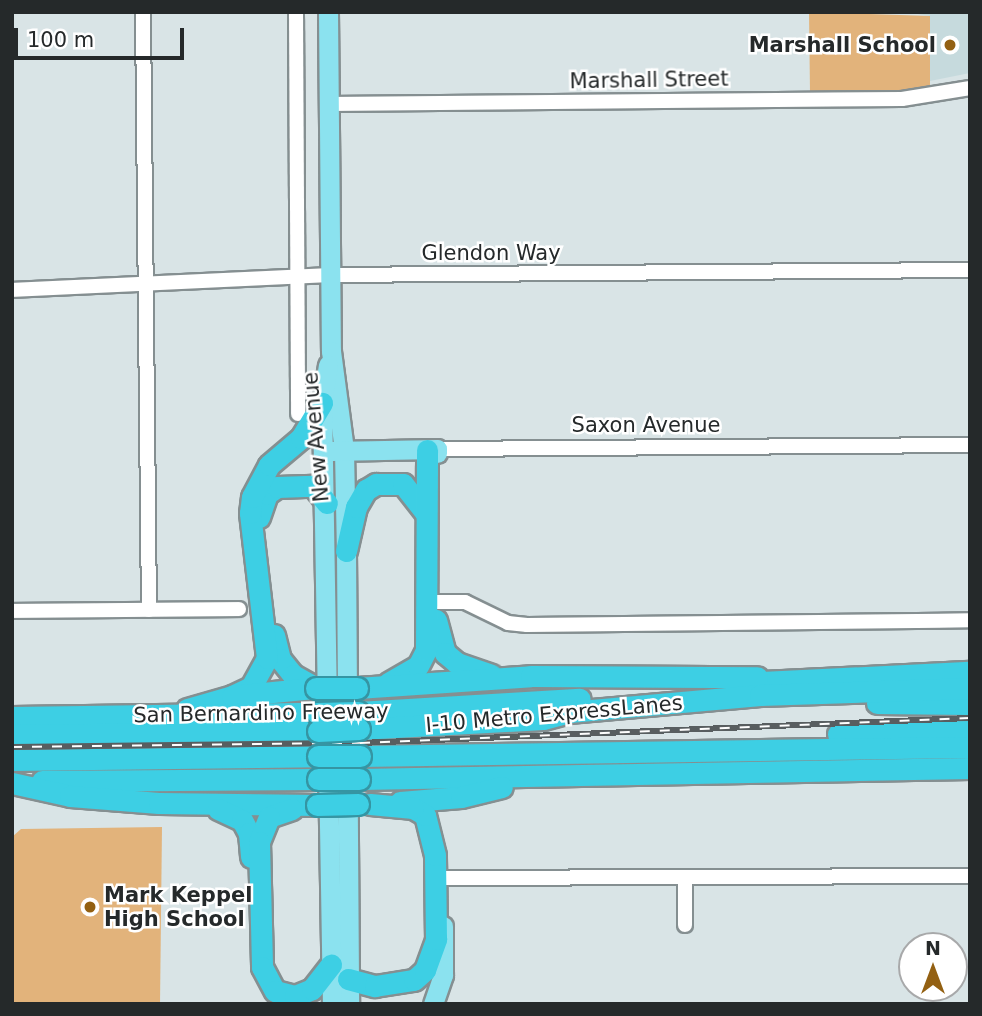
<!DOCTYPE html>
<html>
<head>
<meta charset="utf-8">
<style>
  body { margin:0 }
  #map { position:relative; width:982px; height:1016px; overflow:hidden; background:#d9e4e6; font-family:"DejaVu Sans",sans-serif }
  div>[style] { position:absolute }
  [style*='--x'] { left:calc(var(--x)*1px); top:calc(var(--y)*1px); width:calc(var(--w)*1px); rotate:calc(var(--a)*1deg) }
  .built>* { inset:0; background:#c6dadd }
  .green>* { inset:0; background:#e2b37b }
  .roads { filter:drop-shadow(2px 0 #858f91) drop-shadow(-2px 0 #858f91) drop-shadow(0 2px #858f91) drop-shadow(0 -2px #858f91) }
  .minor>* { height:14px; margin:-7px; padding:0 7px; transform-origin:7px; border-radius:7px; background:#fff }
  .major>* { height:19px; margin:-9.5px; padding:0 9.5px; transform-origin:9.5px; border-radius:9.5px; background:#8be2ef }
  .highway>* { height:21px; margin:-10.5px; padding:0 10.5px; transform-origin:10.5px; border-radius:10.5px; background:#3dcfe4 }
  .rail>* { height:6px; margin-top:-3px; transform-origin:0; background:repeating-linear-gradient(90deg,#fff 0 10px,#585e60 0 20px); box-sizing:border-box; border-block:2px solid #585e60 }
  .bridges { filter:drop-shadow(2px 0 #3595a3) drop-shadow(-2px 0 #3595a3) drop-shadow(0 2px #3595a3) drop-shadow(0 -2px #3595a3) }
  .highway-bridge>* { height:21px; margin:-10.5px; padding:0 10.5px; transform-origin:10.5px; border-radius:10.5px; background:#3dcfe4 }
  .dots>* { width:19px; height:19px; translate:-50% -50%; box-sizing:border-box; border:4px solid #fff; border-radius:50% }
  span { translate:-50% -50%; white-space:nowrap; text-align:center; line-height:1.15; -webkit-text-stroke:5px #fff; paint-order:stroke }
  .poi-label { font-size:21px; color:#25292a; font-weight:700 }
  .right { translate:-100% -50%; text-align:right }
  .left { translate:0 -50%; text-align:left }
  .street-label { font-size:21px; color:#25292a }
  .frame { position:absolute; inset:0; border:14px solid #25292a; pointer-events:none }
  .north { position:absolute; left:898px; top:932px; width:70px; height:70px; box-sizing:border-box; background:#fff; border:2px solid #a8a9aa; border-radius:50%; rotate:0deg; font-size:19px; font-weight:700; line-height:28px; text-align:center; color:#25292a }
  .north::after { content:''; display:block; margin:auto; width:24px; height:32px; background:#936012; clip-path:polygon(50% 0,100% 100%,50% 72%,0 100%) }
  .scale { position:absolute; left:14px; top:28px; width:170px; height:32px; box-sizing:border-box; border:4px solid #25292a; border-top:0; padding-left:9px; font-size:21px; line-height:24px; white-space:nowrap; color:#25292a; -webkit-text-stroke:5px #fff; paint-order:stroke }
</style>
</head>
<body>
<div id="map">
  <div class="built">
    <div style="clip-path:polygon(905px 12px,970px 12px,970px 73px,930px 81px,930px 16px)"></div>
  </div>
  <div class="green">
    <div style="clip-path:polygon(809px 12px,930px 16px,930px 89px,906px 94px,810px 92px)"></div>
    <div style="clip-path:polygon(162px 827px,160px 1004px,12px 1004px,12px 837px,21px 829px)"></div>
  </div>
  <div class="roads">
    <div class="minor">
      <div style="--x:143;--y:12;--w:598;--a:89.43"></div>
      <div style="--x:296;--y:12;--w:402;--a:89.7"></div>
      <div style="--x:328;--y:104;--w:574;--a:-0.5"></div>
      <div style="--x:902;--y:99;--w:69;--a:-9.2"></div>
      <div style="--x:12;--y:290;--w:317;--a:-2.7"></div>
      <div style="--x:329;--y:275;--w:641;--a:-0.45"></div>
      <div style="--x:437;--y:449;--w:533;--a:-0.43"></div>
      <div style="--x:436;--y:602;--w:29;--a:0"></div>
      <div style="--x:465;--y:602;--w:48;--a:26"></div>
      <div style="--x:508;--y:623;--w:19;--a:6"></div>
      <div style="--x:527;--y:625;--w:443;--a:-0.6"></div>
      <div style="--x:12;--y:611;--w:227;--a:-0.5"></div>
      <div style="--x:442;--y:878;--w:528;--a:-0.22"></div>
      <div style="--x:685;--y:878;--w:47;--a:90"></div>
    </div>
    <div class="major">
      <div style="--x:328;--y:12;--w:339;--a:89.5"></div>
      <div style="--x:331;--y:351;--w:100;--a:82.5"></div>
      <div style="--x:344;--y:450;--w:101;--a:88.9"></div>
      <div style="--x:346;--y:551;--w:453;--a:89.6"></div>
      <div style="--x:328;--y:365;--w:38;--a:99"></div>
      <div style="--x:322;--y:403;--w:601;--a:89.05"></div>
      <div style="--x:331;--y:451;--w:106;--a:-1.1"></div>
      <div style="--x:437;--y:449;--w:4;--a:90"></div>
      <div style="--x:433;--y:1004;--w:31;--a:-71"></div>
      <div style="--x:443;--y:975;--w:49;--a:-90"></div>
    </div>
    <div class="highway">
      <div style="--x:259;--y:517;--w:24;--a:-71"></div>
      <div style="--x:267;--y:494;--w:12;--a:-35"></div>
      <div style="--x:277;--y:487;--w:36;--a:-2"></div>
      <div style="--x:313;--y:486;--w:22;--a:51"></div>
      <div style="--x:346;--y:551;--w:45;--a:-77.2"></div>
      <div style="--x:356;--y:507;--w:20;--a:-60"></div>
      <div style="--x:366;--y:490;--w:12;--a:-31"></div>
      <div style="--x:376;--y:484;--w:27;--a:0"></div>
      <div style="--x:403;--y:484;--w:36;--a:52"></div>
      <div style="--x:436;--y:620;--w:34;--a:75"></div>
      <div style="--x:445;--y:653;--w:16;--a:40"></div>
      <div style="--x:457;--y:663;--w:36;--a:19"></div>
      <div style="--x:274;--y:635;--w:25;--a:76"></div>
      <div style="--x:280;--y:659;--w:21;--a:51"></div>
      <div style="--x:293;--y:675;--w:26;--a:29"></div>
      <div style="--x:388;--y:683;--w:34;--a:-30"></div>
      <div style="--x:418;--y:666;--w:18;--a:-63"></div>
      <div style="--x:426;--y:650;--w:200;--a:-89.7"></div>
      <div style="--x:741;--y:683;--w:229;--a:-2.8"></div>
      <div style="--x:357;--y:688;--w:174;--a:-3.9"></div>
      <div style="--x:531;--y:676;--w:226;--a:0.3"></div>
      <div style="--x:232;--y:696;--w:21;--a:-25"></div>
      <div style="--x:251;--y:687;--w:33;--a:-61"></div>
      <div style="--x:267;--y:658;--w:146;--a:-96.7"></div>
      <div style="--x:250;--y:513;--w:16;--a:-83"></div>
      <div style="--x:252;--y:497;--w:36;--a:-62"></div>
      <div style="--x:269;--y:465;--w:42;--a:-40.2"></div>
      <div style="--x:301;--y:438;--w:41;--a:-59"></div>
      <div style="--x:877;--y:703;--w:93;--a:0.6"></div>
      <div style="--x:187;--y:709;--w:47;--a:-16.1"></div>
      <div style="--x:232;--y:696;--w:82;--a:-5.6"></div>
      <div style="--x:358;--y:712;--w:222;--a:-3.4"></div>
      <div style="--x:12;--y:717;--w:305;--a:-0.8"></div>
      <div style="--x:359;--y:729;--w:184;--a:-3.1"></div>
      <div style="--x:543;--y:719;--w:27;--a:-15"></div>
      <div style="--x:569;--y:712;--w:192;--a:-5.1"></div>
      <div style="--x:760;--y:695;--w:210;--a:-1.9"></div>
      <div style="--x:838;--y:734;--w:132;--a:-1.3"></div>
      <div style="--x:12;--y:735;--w:306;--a:-0.7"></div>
      <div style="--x:360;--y:756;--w:610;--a:-0.85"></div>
      <div style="--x:12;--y:760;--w:306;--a:-0.7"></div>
      <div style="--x:359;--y:779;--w:611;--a:-1.03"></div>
      <div style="--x:42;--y:781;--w:276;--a:-0.4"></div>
      <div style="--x:12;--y:783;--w:59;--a:12.6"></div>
      <div style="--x:70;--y:796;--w:89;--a:4.5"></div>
      <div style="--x:159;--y:803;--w:158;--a:0.7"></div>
      <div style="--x:400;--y:802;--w:61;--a:-4.7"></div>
      <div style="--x:461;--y:797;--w:42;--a:-13.7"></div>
      <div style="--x:218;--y:809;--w:26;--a:25"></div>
      <div style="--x:242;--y:820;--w:15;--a:62"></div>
      <div style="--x:249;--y:833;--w:24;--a:85"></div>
      <div style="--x:292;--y:809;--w:24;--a:161"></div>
      <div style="--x:269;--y:817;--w:27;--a:112"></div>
      <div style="--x:259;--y:842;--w:125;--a:88.6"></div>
      <div style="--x:262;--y:967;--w:27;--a:62"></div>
      <div style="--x:275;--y:991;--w:21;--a:14"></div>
      <div style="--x:295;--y:996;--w:18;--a:-22"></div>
      <div style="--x:312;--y:989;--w:31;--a:-52"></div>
      <div style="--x:348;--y:979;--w:28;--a:15"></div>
      <div style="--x:375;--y:986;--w:39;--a:-9"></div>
      <div style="--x:414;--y:980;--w:15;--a:-42"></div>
      <div style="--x:425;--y:970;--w:33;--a:-70"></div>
      <div style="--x:436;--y:939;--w:84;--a:-90.7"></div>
      <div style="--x:435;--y:855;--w:41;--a:-104"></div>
      <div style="--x:425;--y:815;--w:14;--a:-150"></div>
      <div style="--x:413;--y:808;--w:43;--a:-174.7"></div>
    </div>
  </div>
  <div class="rail">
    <div style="--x:12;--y:747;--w:348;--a:-0.7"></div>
    <div style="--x:360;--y:743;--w:611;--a:-2.35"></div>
  </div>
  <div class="bridges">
    <div class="highway-bridge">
      <div style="--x:316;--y:688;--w:41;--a:0"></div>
      <div style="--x:317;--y:713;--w:41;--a:-1.4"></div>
      <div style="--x:318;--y:731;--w:41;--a:-2.8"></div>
      <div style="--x:318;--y:756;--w:42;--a:0"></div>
      <div style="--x:318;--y:779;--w:41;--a:0"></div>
      <div style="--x:317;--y:805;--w:41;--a:-1.4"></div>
    </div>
  </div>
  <div class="dots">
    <div style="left:950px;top:45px;background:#936012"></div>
    <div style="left:90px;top:907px;background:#936012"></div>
  </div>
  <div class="poi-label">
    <span class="right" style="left:936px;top:45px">Marshall School</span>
    <span class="left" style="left:104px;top:907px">Mark Keppel<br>High School</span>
  </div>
  <div class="street-label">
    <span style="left:649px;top:80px;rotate:-1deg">Marshall Street</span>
    <span style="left:491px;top:253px">Glendon Way</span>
    <span style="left:646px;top:425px">Saxon Avenue</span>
    <span style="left:316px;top:437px;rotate:-95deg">New Avenue</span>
    <span style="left:261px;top:713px;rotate:-1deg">San Bernardino Freeway</span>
    <span style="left:554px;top:714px;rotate:-5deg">I-10 Metro ExpressLanes</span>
  </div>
  <div class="frame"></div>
  <div class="north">N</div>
  <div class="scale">100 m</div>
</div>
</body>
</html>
